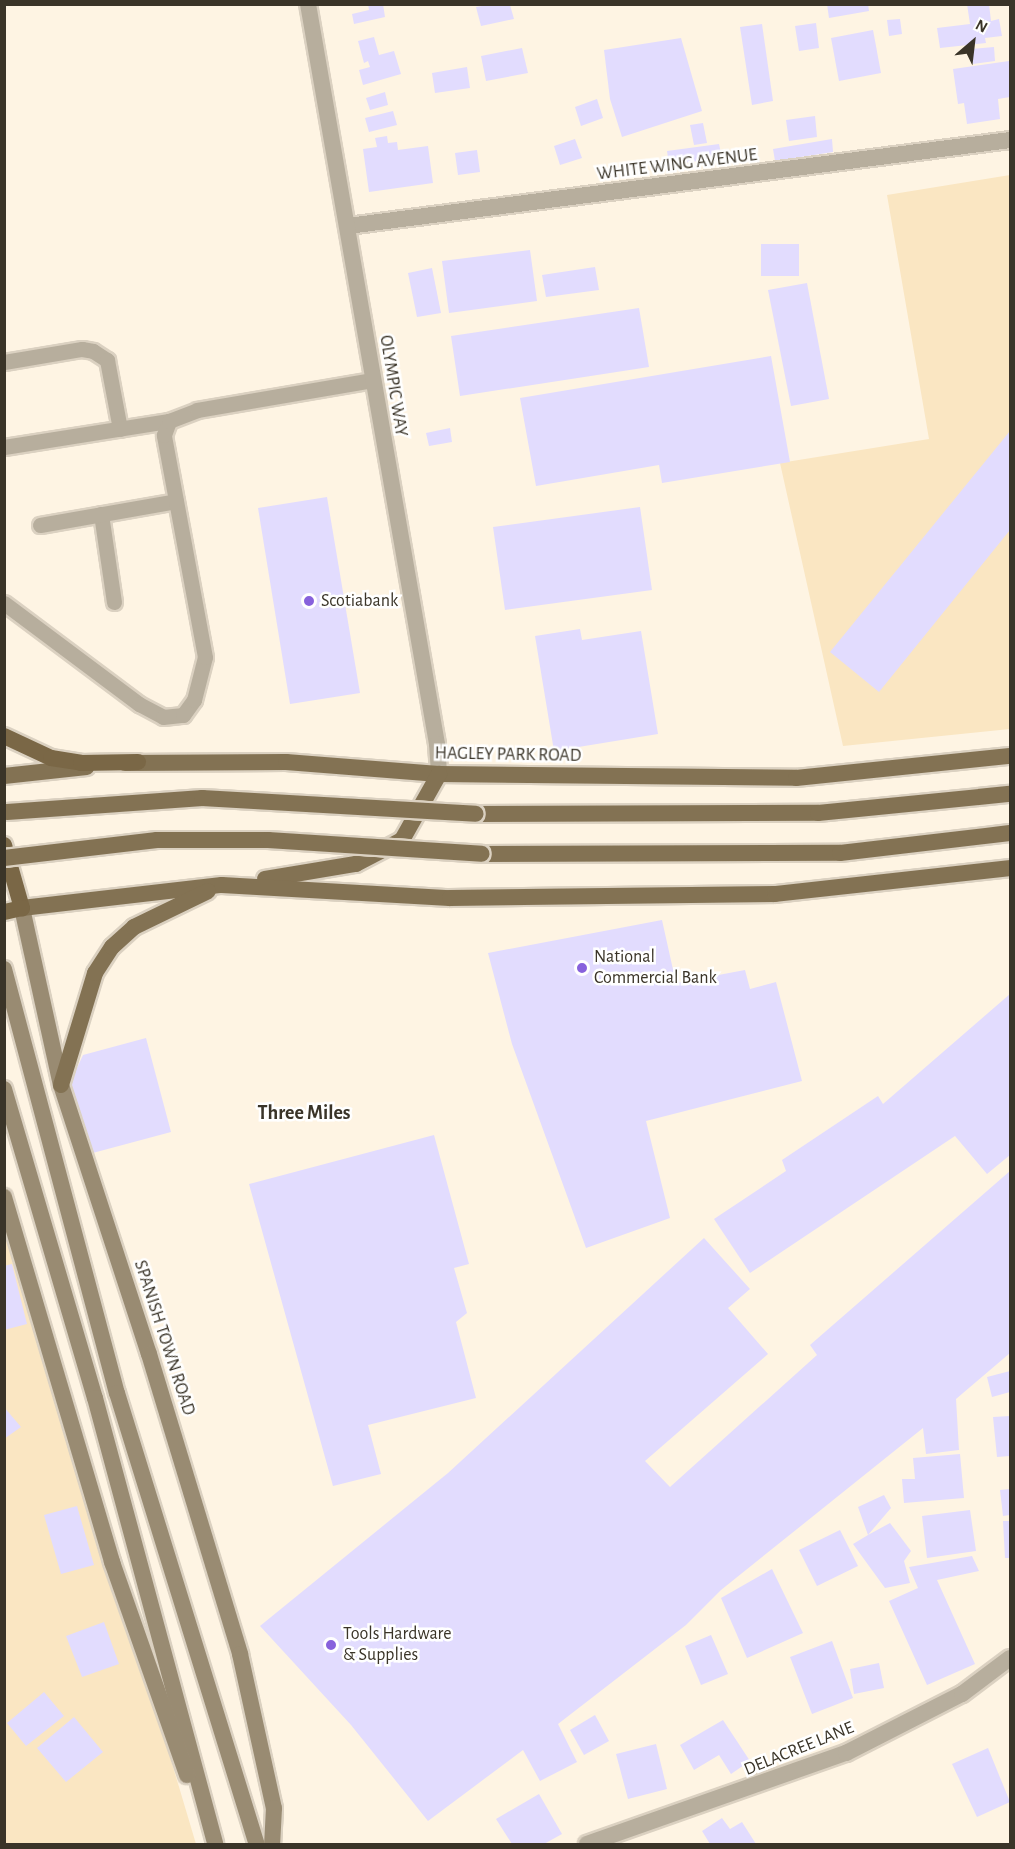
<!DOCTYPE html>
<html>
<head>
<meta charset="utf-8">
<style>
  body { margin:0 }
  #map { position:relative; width:1015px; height:1849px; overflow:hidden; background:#fef4e3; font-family:"Alegreya Sans",sans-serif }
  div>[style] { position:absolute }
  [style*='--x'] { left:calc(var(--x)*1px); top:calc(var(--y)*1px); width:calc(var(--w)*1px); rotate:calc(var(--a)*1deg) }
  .built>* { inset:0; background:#fae6c2 }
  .building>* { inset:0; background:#e2dcfe }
  .roads { filter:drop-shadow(2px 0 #dbd1c1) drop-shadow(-2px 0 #dbd1c1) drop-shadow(0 2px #dbd1c1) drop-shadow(0 -2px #dbd1c1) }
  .service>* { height:15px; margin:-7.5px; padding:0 7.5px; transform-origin:7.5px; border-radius:7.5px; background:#b7ae9d }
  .minor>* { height:16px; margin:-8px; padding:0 8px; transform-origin:8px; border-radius:8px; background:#b7ae9d }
  .tertiary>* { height:16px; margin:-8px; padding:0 8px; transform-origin:8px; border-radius:8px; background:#b7ae9d }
  .secondary>* { height:16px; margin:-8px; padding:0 8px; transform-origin:8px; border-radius:8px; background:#998b72 }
  .primary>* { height:16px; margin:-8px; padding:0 8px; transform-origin:8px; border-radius:8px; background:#837253 }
  .trunk>* { height:16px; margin:-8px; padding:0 8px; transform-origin:8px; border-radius:8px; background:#7a6746 }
  .bridges { filter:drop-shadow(2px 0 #dbd1c1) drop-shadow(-2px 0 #dbd1c1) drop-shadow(0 2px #dbd1c1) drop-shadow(0 -2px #dbd1c1) }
  .primary-bridge>* { height:16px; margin:-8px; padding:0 8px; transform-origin:8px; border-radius:8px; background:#837253 }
  .dots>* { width:16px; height:16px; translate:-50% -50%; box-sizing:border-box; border:3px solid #fff; border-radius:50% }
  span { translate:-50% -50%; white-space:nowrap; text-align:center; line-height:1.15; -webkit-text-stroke:5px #fff; paint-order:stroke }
  .street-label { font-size:18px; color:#3a3428 }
  .poi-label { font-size:18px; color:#3a3428 }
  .left { translate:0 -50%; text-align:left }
  .neighbourhood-label { font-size:20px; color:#3a3428; font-weight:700 }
  .frame { position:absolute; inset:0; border:6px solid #3a3428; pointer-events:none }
  .north { position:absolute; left:943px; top:12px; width:60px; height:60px; -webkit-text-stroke:4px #fff; paint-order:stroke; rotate:28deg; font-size:16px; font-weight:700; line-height:24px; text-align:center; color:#3a3428 }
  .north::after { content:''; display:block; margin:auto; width:21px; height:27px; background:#3a3428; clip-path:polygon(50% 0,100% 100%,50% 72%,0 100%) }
</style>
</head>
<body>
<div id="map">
  <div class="built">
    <div style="clip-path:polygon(1010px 175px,1010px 729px,843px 746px,780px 463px,929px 439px,887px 195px)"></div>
    <div style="clip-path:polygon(4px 1197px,112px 1562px,196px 1844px,5px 1844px)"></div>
  </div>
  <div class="building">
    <div style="clip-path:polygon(368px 4px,383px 4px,385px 17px,354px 24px,352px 14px,369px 10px)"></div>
    <div style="clip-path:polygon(827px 4px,868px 4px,869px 11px,829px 18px)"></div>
    <div style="clip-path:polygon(967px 4px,989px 4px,991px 21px,999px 19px,1002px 36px,985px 38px,986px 43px,940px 48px,937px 28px,970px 24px)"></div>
    <div style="clip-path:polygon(488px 5px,510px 5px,514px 19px,481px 26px,476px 7px)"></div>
    <div style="clip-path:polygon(900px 19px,902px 34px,889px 36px,887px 20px)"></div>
    <div style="clip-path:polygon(816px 23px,819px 48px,799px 51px,795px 26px)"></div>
    <div style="clip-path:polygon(762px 24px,773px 101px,752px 105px,740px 27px)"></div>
    <div style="clip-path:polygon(873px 30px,881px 73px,839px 81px,831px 38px)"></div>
    <div style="clip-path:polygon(374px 37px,379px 55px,394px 51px,401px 74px,363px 85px,359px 70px,370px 67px,368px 61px,364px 63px,358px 41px)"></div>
    <div style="clip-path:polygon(681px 38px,702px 111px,622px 137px,610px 99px,604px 50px)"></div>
    <div style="clip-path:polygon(994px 47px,995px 61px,973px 64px,971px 49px)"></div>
    <div style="clip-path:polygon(522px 48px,528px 73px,486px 81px,481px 56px)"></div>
    <div style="clip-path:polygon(1009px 61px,1010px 97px,998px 99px,1000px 119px,967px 124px,964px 103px,958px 104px,953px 69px)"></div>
    <div style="clip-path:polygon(467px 67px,470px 88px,435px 93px,432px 73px)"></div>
    <div style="clip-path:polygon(385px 92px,388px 105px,370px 110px,366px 98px)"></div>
    <div style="clip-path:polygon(597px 99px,603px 118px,581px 126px,575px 107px)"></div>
    <div style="clip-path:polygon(393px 111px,397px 125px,369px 132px,365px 118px)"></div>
    <div style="clip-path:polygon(815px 116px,817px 137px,789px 141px,786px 120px)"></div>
    <div style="clip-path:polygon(703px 123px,707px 143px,694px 145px,690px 125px)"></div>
    <div style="clip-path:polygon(387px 136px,388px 143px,397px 142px,398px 150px,428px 146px,433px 183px,369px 192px,363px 149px,377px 147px,375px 138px)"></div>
    <div style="clip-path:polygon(575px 139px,582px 158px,560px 165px,554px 146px)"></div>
    <div style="clip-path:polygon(832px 139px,833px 152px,775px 161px,773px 149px)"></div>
    <div style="clip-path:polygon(719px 144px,722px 158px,669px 165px,667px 151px)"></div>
    <div style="clip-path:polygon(477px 150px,480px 172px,458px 175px,455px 153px)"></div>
    <div style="clip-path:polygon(761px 244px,799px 244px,799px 276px,761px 276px)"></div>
    <div style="clip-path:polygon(530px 250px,537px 301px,449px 313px,442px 261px)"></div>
    <div style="clip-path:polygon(595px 267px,599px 290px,546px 297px,542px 275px)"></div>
    <div style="clip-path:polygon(432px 268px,441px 313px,417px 317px,408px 273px)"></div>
    <div style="clip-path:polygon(807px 283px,829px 399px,791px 406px,768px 290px)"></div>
    <div style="clip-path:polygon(639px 308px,649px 367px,460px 396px,451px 336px)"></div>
    <div style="clip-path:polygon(771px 356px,790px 462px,662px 483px,659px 465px,536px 486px,520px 398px)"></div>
    <div style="clip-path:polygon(450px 428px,452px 442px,429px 446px,426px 433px)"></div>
    <div style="clip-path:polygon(1010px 431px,1010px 530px,879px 692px,830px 652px)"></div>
    <div style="clip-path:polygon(327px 497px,360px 693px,290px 704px,258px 508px)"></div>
    <div style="clip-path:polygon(640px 507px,652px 590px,505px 610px,493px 527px)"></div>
    <div style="clip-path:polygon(580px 629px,582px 640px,641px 631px,658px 734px,554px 751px,535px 636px)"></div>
    <div style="clip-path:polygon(662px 920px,676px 983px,745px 970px,750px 989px,776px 982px,802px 1081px,646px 1121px,670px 1218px,586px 1248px,512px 1044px,488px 953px)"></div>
    <div style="clip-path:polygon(1010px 994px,1010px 1155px,987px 1174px,955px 1136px,750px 1273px,714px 1219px,786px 1171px,782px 1160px,878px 1096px,883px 1104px)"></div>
    <div style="clip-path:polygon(146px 1038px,171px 1132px,89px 1154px,70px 1083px,83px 1055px)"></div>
    <div style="clip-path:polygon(434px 1135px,469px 1264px,454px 1268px,467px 1313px,456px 1322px,476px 1398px,368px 1425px,381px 1474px,333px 1486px,249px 1184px)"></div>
    <div style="clip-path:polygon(1010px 1171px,1010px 1353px,956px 1399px,959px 1450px,926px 1454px,923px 1428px,721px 1590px,686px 1625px,558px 1724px,577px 1762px,540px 1781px,523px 1750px,428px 1821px,351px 1725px,260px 1626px,448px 1473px,704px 1238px,750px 1289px,728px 1308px,768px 1354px,645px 1461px,670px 1487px,817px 1355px,810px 1345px)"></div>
    <div style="clip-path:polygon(12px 1264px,27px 1324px,4px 1330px,4px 1266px)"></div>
    <div style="clip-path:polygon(1010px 1371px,1010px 1392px,992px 1397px,987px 1377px)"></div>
    <div style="clip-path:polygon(4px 1407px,21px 1427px,4px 1439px)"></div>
    <div style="clip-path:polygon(1010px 1416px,1010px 1456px,997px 1457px,993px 1417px)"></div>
    <div style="clip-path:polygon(960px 1454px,964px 1498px,904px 1503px,902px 1479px,915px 1479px,913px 1458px)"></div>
    <div style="clip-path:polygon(1010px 1489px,1010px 1515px,1003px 1516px,1000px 1490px)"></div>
    <div style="clip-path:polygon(884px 1495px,891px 1508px,868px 1535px,890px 1523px,911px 1551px,904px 1561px,910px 1583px,885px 1588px,853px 1544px,868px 1535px,858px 1507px)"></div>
    <div style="clip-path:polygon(77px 1506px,94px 1565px,61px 1574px,44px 1515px)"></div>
    <div style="clip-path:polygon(970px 1510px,976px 1551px,927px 1558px,922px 1516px)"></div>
    <div style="clip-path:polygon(1003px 1521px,1010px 1521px,1010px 1558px,1005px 1558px)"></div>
    <div style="clip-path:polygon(840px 1530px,858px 1566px,817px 1586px,799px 1550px)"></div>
    <div style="clip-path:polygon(972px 1556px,979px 1571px,937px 1580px,975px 1664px,927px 1685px,889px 1601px,918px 1588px,909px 1567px)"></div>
    <div style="clip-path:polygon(772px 1569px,803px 1633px,747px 1658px,721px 1598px)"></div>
    <div style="clip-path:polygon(104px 1622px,119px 1664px,82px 1677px,66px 1636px)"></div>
    <div style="clip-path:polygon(711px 1635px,728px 1674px,701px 1685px,685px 1646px)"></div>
    <div style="clip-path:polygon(832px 1641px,853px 1698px,812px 1714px,790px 1657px)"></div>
    <div style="clip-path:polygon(879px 1663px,884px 1688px,854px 1694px,850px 1669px)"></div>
    <div style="clip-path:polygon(44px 1692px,64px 1716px,26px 1746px,7px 1723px)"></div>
    <div style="clip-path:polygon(595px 1715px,609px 1741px,584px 1755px,570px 1730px)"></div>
    <div style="clip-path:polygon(74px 1717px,103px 1752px,66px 1782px,37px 1748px)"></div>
    <div style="clip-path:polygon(723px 1720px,750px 1761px,731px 1774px,719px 1755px,694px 1770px,680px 1745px)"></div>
    <div style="clip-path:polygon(656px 1744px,667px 1789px,628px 1799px,616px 1754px)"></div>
    <div style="clip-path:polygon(988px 1748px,1010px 1802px,977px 1817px,952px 1764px)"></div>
    <div style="clip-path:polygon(539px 1794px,562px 1834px,544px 1844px,512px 1844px,496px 1819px)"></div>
    <div style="clip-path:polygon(722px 1818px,730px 1829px,742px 1822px,756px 1844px,710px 1844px,702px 1831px)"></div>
  </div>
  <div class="roads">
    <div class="service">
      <div style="--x:4;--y:362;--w:79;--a:-9.5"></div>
      <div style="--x:82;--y:349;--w:11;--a:10"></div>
      <div style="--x:93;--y:351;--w:17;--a:33"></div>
      <div style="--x:107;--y:360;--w:70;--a:79.3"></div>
      <div style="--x:4;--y:447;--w:167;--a:-9"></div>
      <div style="--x:101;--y:514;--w:89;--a:81.6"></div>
      <div style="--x:40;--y:525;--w:138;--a:-10"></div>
      <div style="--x:4;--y:603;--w:169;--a:36.8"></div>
      <div style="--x:139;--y:704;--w:27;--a:28"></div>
      <div style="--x:163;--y:717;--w:20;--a:-6"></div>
      <div style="--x:183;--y:715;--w:19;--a:-54"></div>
      <div style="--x:194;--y:700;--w:44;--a:-75.7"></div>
      <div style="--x:205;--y:657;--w:226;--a:-100.5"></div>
      <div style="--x:164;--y:435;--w:15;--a:-70"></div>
      <div style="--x:169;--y:421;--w:30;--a:-21"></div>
      <div style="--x:197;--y:410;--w:178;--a:-9.7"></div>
    </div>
    <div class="minor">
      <div style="--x:348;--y:226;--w:668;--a:-7.4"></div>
      <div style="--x:587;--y:1844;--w:275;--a:-19.4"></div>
      <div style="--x:846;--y:1753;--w:130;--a:-27"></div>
      <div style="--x:962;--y:1694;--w:60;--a:-36.9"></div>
    </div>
    <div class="tertiary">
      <div style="--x:308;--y:4;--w:751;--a:80.11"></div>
      <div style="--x:437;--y:744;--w:30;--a:86"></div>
    </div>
    <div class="secondary">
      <div style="--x:22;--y:908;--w:181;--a:77.6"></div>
      <div style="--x:61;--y:1085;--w:283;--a:71.9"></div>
      <div style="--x:149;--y:1354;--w:313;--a:73.1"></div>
      <div style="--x:240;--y:1654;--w:158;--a:77.6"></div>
      <div style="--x:274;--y:1808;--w:36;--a:93"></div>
      <div style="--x:4;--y:969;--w:439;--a:75.1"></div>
      <div style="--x:117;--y:1393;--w:472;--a:72.8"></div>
      <div style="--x:4;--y:1089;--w:322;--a:73.6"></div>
      <div style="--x:95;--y:1398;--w:462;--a:74.9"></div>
      <div style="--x:4;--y:1197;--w:381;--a:73.5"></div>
      <div style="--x:112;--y:1562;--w:226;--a:70.6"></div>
    </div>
    <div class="primary">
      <div style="--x:125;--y:763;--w:161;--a:-0.4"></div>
      <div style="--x:286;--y:762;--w:153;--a:4.5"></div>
      <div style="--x:439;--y:774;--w:357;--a:0.6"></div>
      <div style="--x:796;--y:778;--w:215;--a:-5.9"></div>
      <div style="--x:4;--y:776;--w:83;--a:-6.2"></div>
      <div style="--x:476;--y:814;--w:342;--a:-0.2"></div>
      <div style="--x:818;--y:813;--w:193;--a:-5.7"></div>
      <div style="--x:482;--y:854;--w:358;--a:-0.2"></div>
      <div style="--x:840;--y:853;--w:171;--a:-6.7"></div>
      <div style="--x:265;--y:879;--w:92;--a:-9.4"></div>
      <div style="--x:356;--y:864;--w:52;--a:-27.6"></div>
      <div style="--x:402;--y:840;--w:76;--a:-60.7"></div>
      <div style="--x:22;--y:908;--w:201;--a:-6.6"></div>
      <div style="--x:222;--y:885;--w:228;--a:3.3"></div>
      <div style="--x:450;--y:898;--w:325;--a:-0.7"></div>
      <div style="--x:775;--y:894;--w:236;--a:-6.3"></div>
      <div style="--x:61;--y:1085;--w:117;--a:-73.1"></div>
      <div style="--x:95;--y:973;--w:31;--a:-57"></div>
      <div style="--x:112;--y:947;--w:30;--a:-42"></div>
      <div style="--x:134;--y:927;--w:82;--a:-25.9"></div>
    </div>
    <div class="trunk">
      <div style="--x:4;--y:736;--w:52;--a:25.1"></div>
      <div style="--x:51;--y:758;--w:30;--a:9"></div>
      <div style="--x:81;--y:763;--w:57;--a:-1"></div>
      <div style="--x:4;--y:845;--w:66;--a:74.1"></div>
      <div style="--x:22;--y:908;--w:18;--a:167"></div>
    </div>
  </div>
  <div class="bridges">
    <div class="primary-bridge">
      <div style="--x:7;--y:812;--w:196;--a:-4.1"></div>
      <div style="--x:202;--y:798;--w:274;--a:3.3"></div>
      <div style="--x:4;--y:858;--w:154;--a:-6.7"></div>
      <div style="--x:157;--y:840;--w:111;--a:0"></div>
      <div style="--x:268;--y:840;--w:214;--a:3.7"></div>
    </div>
  </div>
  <div class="dots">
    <div style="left:309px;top:601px;background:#8761dc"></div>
    <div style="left:582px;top:968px;background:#8761dc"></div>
    <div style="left:331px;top:1645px;background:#8761dc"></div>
  </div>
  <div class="street-label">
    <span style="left:677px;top:165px;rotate:-7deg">WHITE WING AVENUE</span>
    <span style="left:393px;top:386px;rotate:81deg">OLYMPIC WAY</span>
    <span style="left:508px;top:755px;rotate:1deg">HAGLEY PARK ROAD</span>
    <span style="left:164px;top:1338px;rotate:72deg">SPANISH TOWN ROAD</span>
    <span style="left:799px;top:1749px;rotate:-22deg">DELACREE LANE</span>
  </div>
  <div class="poi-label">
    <span class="left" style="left:321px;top:601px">Scotiabank</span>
    <span class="left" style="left:594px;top:968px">National<br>Commercial Bank</span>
    <span class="left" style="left:343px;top:1645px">Tools Hardware<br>&amp; Supplies</span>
  </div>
  <div class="neighbourhood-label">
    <span style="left:304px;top:1113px">Three Miles</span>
  </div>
  <div class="frame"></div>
  <div class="north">N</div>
</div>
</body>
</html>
